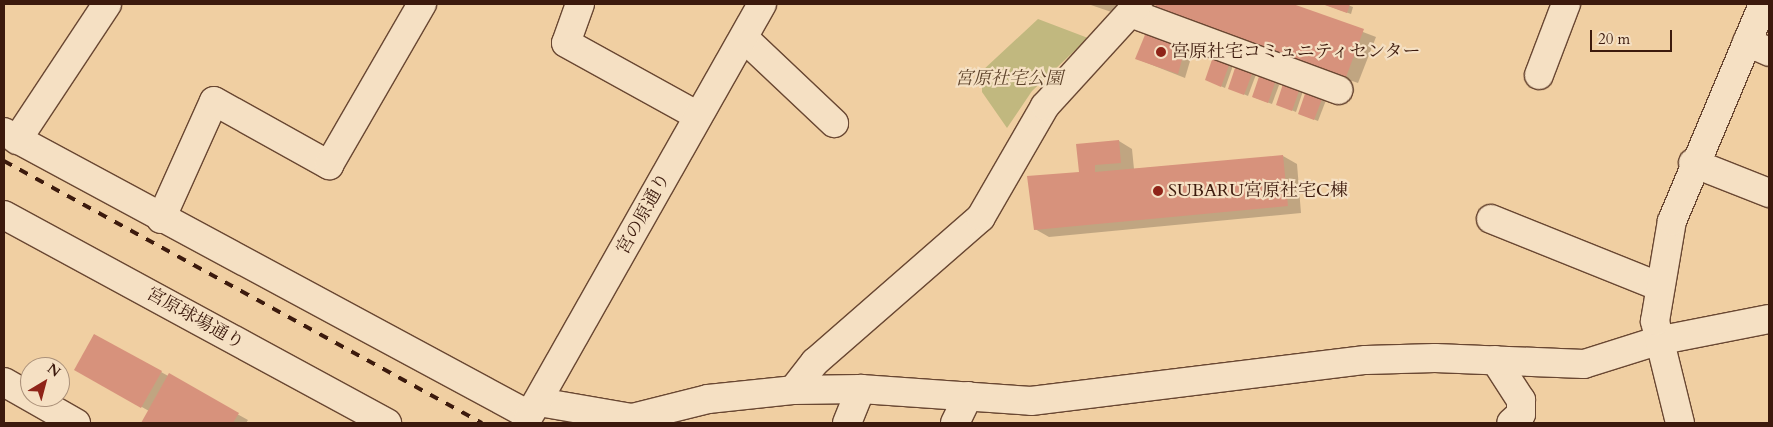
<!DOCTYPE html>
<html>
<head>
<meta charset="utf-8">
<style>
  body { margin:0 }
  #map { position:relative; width:1773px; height:427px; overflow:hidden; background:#f0cfa2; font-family:Cardo,"Noto Serif JP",serif }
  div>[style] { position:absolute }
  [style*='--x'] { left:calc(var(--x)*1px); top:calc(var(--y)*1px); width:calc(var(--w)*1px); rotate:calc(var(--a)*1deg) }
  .green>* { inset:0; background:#c1b87f }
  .shadow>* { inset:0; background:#0003 }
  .building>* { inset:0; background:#d7927c }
  .roads { filter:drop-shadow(1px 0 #694732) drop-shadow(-1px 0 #694732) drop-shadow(0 1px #694732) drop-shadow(0 -1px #694732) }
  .minor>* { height:28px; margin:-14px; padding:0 14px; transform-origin:14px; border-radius:14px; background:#f5e0c3 }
  .rail>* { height:4px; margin-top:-2px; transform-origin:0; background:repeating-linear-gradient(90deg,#3c1a0d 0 9px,transparent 0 18px) }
  .dots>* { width:14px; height:14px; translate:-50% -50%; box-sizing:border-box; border:2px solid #f5e0c3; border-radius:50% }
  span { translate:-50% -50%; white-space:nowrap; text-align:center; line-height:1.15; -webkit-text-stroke:4.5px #f5e0c3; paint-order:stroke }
  .poi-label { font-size:18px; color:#3c1a0d }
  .left { translate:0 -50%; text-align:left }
  .park-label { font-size:18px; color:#5d422a; font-style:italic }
  .street-label { font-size:18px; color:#3c1a0d }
  .frame { position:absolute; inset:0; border:5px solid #3c1a0d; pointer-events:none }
  .north { position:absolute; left:20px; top:357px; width:50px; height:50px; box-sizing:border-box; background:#f5e0c3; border:1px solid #ab917a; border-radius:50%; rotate:37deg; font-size:14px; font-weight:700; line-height:20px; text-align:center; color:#3c1a0d }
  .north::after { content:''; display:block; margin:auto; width:18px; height:22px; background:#8f2418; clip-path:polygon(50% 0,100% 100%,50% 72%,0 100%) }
  .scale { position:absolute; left:1590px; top:30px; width:82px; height:22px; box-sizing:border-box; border:2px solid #3c1a0d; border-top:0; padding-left:6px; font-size:15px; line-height:18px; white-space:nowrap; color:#3c1a0d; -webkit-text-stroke:4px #f5e0c3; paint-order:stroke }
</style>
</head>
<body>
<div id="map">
  <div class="green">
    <div style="clip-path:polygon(1038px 19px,1088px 38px,1032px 91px,1007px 128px,982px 92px,982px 71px)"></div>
  </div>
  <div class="shadow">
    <div style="clip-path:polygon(1088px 4px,1127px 4px,1123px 16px)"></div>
    <div style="clip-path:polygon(1157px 4px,1290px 4px,1376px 37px,1358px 83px,1167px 16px,1155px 9px)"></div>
    <div style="clip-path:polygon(1323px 4px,1345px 4px,1353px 7px,1351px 14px)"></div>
    <div style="clip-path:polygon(1148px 31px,1193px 51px,1185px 78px,1137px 59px)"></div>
    <div style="clip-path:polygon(1235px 60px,1225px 88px,1207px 80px)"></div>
    <div style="clip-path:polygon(1258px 69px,1248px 96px,1230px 88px)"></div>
    <div style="clip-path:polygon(1282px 77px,1272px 104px,1253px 97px)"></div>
    <div style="clip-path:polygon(1305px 85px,1296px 112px,1277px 104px)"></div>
    <div style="clip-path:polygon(1328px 95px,1318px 121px,1300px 114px)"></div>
    <div style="clip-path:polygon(1119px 141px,1132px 149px,1134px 169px,1283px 156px,1297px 164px,1301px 213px,1049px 237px,1035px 229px,1080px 173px)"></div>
    <div style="clip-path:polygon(94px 335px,248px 420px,246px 423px,142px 423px,149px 411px,76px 370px)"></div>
  </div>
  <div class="building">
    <div style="clip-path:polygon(1156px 4px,1293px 4px,1364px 29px,1346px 77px,1154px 10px)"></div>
    <div style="clip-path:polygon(1322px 4px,1350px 4px,1347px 13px)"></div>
    <div style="clip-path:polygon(1147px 30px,1186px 45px,1178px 74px,1135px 59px)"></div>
    <div style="clip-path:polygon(1215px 51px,1232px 57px,1221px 87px,1205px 80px)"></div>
    <div style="clip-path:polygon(1238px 59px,1255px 66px,1244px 95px,1228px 89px)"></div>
    <div style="clip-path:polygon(1262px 68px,1278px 74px,1268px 103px,1252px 97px)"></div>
    <div style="clip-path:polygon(1286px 75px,1302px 82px,1292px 111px,1276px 105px)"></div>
    <div style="clip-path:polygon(1308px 85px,1325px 91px,1314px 120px,1298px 114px)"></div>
    <div style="clip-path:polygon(1119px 140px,1121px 163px,1095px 165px,1095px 172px,1283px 155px,1288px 206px,1034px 230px,1027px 176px,1079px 172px,1076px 144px)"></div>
    <div style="clip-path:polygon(94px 334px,162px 371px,141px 408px,74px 370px)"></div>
    <div style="clip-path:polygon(169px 373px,239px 413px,233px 423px,141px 423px)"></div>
  </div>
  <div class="roads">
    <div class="minor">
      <div style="--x:580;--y:4;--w:41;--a:109.7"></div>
      <div style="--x:566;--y:43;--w:151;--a:28.9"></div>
      <div style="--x:1133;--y:14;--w:219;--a:20.3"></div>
      <div style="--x:744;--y:38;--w:124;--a:43.4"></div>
      <div style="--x:1747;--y:42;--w:24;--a:24"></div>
      <div style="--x:1539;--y:75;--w:76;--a:-69.2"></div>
      <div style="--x:4;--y:132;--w:596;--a:28.33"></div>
      <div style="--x:17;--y:140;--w:163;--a:-56.5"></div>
      <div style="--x:1693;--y:163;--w:82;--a:21.5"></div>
      <div style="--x:4;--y:215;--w:436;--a:28.5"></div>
      <div style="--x:161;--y:219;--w:129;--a:-65.8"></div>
      <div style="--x:214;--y:101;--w:132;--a:29.1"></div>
      <div style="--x:329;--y:165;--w:186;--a:-60"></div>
      <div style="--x:1491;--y:219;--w:182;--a:21.9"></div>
      <div style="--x:1495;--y:360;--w:48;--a:57"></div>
      <div style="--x:1521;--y:400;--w:14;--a:90"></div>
      <div style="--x:1521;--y:414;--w:13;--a:138"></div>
      <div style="--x:4;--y:382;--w:83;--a:29.7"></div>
      <div style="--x:793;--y:390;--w:36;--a:-52"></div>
      <div style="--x:815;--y:362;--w:220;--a:-41.1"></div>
      <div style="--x:981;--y:217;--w:128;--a:-60"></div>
      <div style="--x:1045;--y:106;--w:138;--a:-47.6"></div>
      <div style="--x:539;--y:402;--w:94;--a:9.8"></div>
      <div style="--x:632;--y:418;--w:78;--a:-14"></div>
      <div style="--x:708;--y:399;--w:85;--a:-6"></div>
      <div style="--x:793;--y:390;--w:68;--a:-0.8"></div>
      <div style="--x:861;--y:389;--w:170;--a:4"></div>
      <div style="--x:1031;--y:401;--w:337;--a:-7"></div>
      <div style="--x:1366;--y:360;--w:69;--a:-1.7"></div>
      <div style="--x:1435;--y:358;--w:149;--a:2.3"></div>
      <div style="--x:1584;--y:364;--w:77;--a:-17.5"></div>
      <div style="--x:1657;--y:341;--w:114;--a:-11.1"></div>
      <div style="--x:529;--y:416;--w:473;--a:-60.5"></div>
      <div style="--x:847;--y:423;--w:37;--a:-68"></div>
      <div style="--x:955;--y:423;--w:30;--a:-64"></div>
      <div style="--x:1680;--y:423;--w:105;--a:-103.8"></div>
      <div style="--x:1655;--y:321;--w:101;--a:-80.4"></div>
      <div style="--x:1672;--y:221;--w:235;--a:-67.2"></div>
    </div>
  </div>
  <div class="rail">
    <div style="--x:4;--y:161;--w:545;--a:28.73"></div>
  </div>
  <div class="dots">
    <div style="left:1161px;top:52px;background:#8f2418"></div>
    <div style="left:1158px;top:191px;background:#8f2418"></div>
  </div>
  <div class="poi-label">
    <span class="left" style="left:1171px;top:52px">宮原社宅コミュニティセンター</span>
    <span class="left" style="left:1168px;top:191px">SUBARU宮原社宅C棟</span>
  </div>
  <div class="park-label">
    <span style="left:1009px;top:79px">宮原社宅公園</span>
  </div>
  <div class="street-label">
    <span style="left:644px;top:214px;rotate:-61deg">宮の原通り</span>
    <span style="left:195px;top:319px;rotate:29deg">宮原球場通り</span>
  </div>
  <div class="frame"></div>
  <div class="north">N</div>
  <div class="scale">20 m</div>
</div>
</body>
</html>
